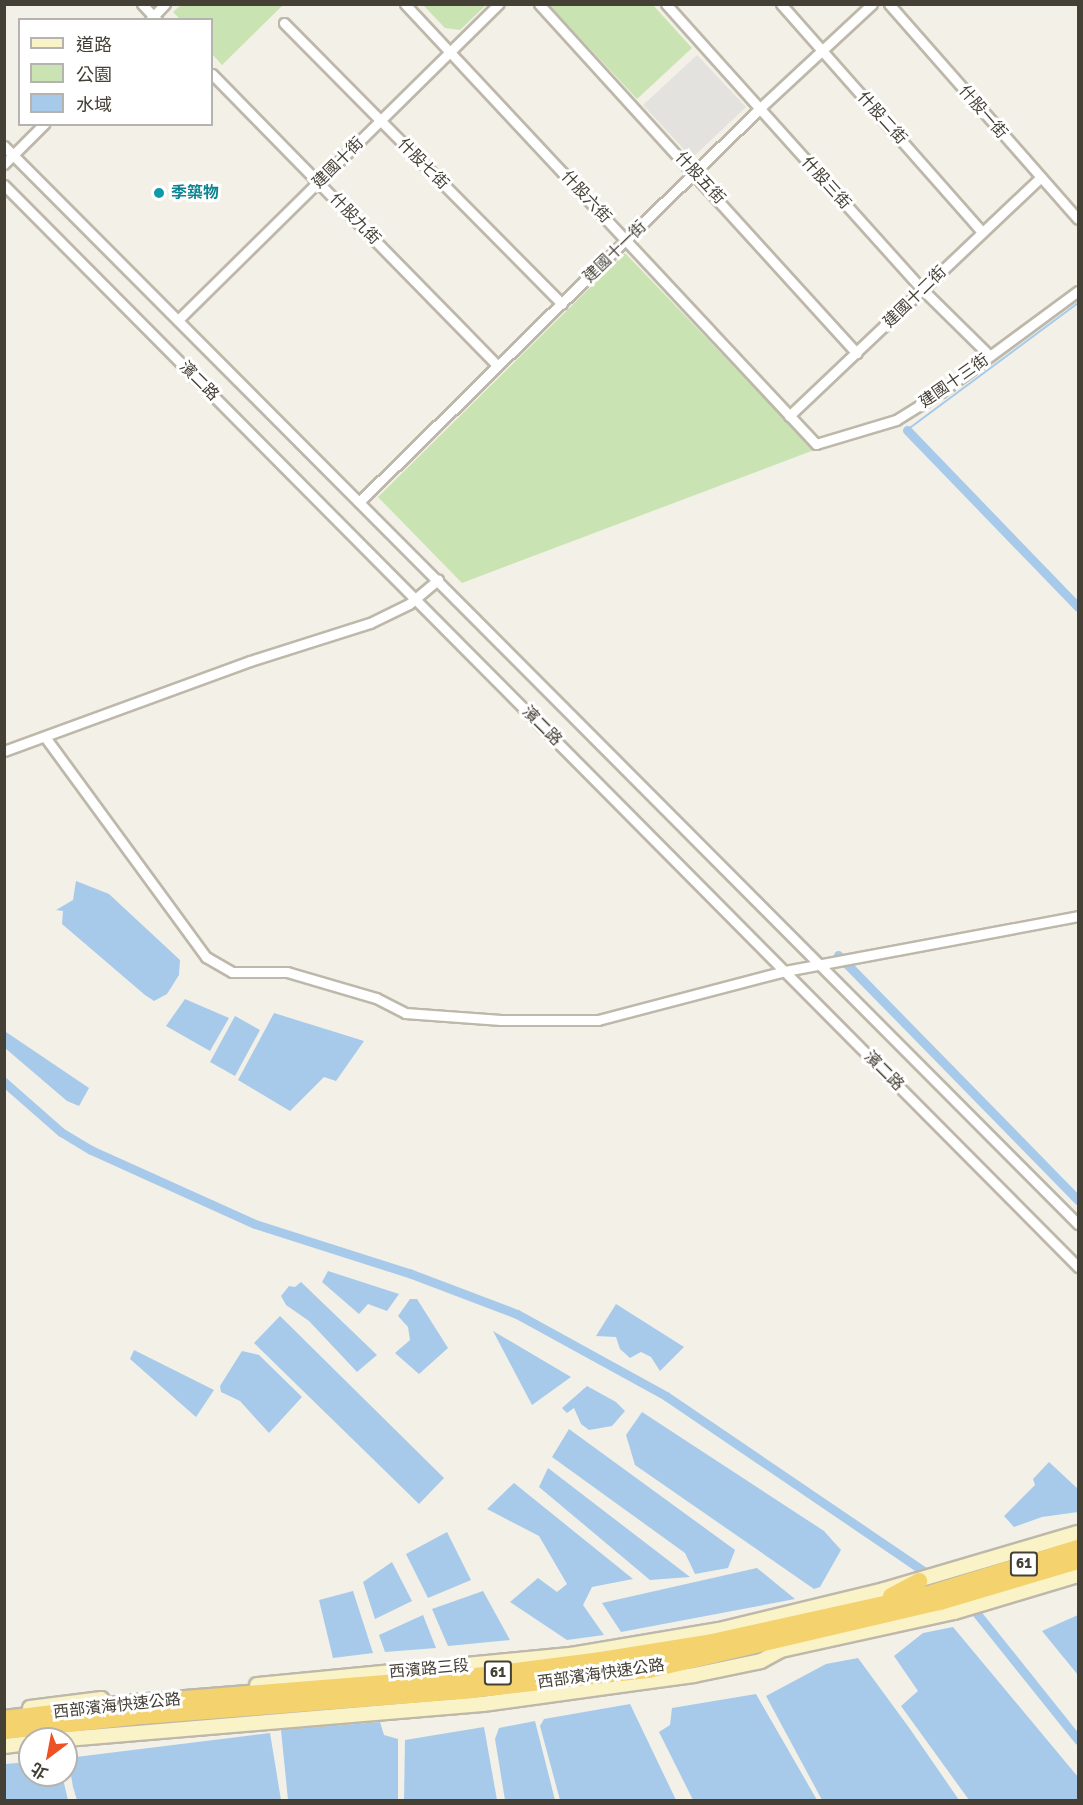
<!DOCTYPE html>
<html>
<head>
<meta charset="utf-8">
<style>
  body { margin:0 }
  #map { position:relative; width:1083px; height:1805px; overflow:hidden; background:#f2f0e7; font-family:Signika,"Noto Sans TC",sans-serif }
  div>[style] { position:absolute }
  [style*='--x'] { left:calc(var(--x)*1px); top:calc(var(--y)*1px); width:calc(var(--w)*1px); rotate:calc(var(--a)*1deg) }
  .green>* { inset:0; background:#c9e4b2 }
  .parking>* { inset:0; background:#e3e2de }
  .water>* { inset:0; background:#a7caeb }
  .stream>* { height:2px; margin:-1px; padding:0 1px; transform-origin:1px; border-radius:1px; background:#a7caeb }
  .canal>* { height:9px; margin:-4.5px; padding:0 4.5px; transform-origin:4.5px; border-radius:4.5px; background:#a7caeb }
  .roads { filter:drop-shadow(2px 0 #bdb8aa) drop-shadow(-2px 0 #bdb8aa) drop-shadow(0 2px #bdb8aa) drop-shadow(0 -2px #bdb8aa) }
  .street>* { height:9px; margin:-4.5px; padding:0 4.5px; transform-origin:4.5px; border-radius:4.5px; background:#fff }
  .secondary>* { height:14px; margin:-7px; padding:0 7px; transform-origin:7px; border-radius:7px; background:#fbf3c8 }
  .highway>* { height:16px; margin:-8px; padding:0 8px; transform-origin:8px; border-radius:8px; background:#f4d36f }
  .dots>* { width:16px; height:16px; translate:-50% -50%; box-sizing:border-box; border:3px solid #fff; border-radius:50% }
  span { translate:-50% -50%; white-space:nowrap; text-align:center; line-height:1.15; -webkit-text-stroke:6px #fff; paint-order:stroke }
  .shield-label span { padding:2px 4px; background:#fff; border:2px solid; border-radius:4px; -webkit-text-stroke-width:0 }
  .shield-label { font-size:15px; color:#454036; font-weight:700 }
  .street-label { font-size:16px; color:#454036 }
  .culture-label { font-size:16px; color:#0d838f; font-weight:700 }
  .left { translate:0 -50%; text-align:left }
  .frame { position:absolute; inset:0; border:6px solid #454036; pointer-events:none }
  .legend { position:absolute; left:18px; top:18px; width:195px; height:108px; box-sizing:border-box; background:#fff; border:2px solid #b5b3af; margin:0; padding:8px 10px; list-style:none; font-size:18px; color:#454036 }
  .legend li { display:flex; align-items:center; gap:12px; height:30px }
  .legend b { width:30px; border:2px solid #b5b3af }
  .north { position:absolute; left:18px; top:1727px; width:60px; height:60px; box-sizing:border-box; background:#fff; border:2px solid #b5b3af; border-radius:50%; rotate:212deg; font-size:16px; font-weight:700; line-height:24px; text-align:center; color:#454036 }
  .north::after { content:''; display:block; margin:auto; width:21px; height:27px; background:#ec5224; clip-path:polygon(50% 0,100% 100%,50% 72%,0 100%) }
</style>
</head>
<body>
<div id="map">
  <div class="green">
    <div style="clip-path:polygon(181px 5px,181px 4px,283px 5px,222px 65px,212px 54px,212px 20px,180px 19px,173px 12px)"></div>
    <div style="clip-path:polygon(423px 5px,486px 5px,460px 30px,445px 28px)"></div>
    <div style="clip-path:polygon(549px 5px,653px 5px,692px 48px,637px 99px)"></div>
    <div style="clip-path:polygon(625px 253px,814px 450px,462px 583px,378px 497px)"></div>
  </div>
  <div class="parking">
    <div style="clip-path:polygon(697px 55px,746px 107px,692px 158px,643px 105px)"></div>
  </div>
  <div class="water">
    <div style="clip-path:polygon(76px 881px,109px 894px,180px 960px,179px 975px,167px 994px,154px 1001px,145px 995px,62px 924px,63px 911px,56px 910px,73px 900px)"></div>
    <div style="clip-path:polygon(185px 999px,229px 1018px,210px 1051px,166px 1026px)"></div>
    <div style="clip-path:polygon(274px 1013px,364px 1041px,336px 1081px,324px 1077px,290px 1111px,238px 1080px)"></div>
    <div style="clip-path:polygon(235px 1016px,260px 1030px,235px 1076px,210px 1062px)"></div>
    <div style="clip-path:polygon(6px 1032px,89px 1088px,79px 1106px,67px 1101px,5px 1048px)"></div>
    <div style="clip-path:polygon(328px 1271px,399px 1294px,387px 1311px,368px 1304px,359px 1314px,322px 1282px)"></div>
    <div style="clip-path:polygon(301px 1282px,377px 1355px,357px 1372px,309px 1321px,286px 1305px,281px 1296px,289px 1286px,295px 1287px)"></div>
    <div style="clip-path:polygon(410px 1299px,417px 1299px,448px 1348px,419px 1374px,395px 1353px,410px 1340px,408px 1327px,398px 1316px)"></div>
    <div style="clip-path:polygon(616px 1304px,684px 1347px,660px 1371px,651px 1357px,641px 1352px,630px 1358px,620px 1349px,616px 1337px,596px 1336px)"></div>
    <div style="clip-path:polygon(280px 1316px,444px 1478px,419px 1504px,254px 1343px)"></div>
    <div style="clip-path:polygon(493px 1331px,571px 1377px,532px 1405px)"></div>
    <div style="clip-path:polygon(134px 1350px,214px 1390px,196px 1417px,130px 1359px)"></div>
    <div style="clip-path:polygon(242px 1351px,259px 1355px,302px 1397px,269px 1433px,240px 1401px,221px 1392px,220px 1386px)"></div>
    <div style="clip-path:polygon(587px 1386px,616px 1402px,625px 1411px,612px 1426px,589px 1430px,581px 1424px,574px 1408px,567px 1413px,562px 1408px)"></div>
    <div style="clip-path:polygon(642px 1412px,824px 1531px,841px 1550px,820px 1587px,814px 1589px,635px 1465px,626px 1435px)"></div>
    <div style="clip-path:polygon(569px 1429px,735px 1550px,728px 1568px,695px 1574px,685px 1553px,552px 1457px)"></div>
    <div style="clip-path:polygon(1049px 1462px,1078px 1489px,1078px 1512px,1042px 1517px,1014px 1527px,1004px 1516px,1035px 1485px,1033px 1479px)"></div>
    <div style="clip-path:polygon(548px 1468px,690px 1577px,650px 1580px,539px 1487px)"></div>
    <div style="clip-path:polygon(514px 1483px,633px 1579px,592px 1587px,583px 1605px,604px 1635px,567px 1640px,510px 1602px,538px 1578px,557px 1592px,567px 1584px,539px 1536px,487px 1509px)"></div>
    <div style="clip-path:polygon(447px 1532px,471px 1580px,428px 1598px,406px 1554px)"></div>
    <div style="clip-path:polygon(392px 1562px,412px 1601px,375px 1619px,363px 1582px)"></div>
    <div style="clip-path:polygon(757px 1568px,795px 1599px,621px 1632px,602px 1603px)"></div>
    <div style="clip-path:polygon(353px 1591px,373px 1653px,333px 1658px,319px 1600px)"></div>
    <div style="clip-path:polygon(483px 1591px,510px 1640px,448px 1646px,432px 1609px)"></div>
    <div style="clip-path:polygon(423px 1615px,436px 1648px,385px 1652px,379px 1635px)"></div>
    <div style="clip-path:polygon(1078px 1615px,1078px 1675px,1042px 1631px)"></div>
    <div style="clip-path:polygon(953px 1627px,1078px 1777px,1078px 1800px,969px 1800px,901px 1706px,918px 1691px,894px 1656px,923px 1633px)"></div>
    <div style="clip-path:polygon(858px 1658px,910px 1729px,959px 1800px,822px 1800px,766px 1696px,826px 1664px)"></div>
    <div style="clip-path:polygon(756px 1694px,817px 1800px,693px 1800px,659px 1732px,670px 1725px,672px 1708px)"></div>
    <div style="clip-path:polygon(630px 1704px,676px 1800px,560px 1800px,540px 1726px,544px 1719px)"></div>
    <div style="clip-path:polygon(535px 1721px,555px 1800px,505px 1800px,495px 1739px,499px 1728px)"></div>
    <div style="clip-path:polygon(380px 1722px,384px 1735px,398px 1739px,398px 1800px,288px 1800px,281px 1730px)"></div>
    <div style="clip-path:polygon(484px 1727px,497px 1800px,404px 1800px,405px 1740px)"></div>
    <div style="clip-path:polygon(270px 1733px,281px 1800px,77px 1800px,73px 1787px,68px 1758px)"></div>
    <div style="clip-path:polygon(30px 1762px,30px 1775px,62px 1775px,68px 1800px,5px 1800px,5px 1764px)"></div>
  </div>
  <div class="stream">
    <div style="--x:907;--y:430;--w:213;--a:-36.6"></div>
  </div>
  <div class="canal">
    <div style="--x:907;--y:430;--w:246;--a:46"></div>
    <div style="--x:838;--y:955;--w:343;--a:45.6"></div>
    <div style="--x:4;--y:1082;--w:76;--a:41.3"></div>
    <div style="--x:61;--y:1132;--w:35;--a:31"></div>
    <div style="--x:91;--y:1150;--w:180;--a:24.3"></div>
    <div style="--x:255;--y:1224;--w:162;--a:17.7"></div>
    <div style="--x:409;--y:1273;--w:116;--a:20.8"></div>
    <div style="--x:517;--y:1314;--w:170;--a:28.8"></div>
    <div style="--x:666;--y:1396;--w:322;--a:34.2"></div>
    <div style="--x:970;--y:1605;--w:173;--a:51.3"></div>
  </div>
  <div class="roads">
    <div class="street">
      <div style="--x:142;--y:4;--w:22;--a:47"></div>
      <div style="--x:405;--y:4;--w:602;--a:46.95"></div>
      <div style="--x:816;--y:444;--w:84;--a:-16.7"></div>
      <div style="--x:896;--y:420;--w:53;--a:-31.9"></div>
      <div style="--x:941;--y:392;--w:170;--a:-36.4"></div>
      <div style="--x:539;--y:4;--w:472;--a:47.7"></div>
      <div style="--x:666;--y:4;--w:383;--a:48.1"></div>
      <div style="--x:922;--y:289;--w:95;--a:44.6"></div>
      <div style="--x:781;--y:4;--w:304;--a:48.6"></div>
      <div style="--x:889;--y:4;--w:286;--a:48.7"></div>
      <div style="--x:150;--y:20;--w:22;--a:-47"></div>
      <div style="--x:284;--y:23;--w:395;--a:45.3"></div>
      <div style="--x:212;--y:74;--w:407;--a:45.6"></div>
      <div style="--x:4;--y:146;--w:1522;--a:45.11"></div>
      <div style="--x:4;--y:164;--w:57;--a:-45"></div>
      <div style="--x:4;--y:185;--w:1525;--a:45.21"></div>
      <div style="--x:178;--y:320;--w:450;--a:-44.6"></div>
      <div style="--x:789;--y:416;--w:347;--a:-43.5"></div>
      <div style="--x:359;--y:502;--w:561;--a:-44.49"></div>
      <div style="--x:759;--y:109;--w:154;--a:-42.9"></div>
      <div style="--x:45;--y:737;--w:273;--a:53.8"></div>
      <div style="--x:206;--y:957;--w:30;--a:30"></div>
      <div style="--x:232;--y:972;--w:55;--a:0"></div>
      <div style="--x:287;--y:972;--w:93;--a:16.3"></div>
      <div style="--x:376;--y:998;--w:33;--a:27"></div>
      <div style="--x:405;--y:1013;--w:96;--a:4.2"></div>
      <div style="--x:501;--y:1020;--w:97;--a:0"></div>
      <div style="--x:598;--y:1020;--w:193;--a:-14.7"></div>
      <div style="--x:785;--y:971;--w:298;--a:-10.6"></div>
      <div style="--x:4;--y:751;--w:262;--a:-20.1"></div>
      <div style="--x:250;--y:661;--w:126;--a:-17.6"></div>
      <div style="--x:370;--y:623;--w:43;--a:-26"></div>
      <div style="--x:409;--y:604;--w:38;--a:-40"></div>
    </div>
    <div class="secondary">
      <div style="--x:257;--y:1685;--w:315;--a:-5.5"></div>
      <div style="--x:571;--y:1655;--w:150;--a:-9.6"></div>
      <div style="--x:719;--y:1630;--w:170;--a:-13.6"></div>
      <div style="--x:884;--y:1590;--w:202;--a:-16.4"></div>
      <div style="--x:30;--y:1708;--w:72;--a:-7.2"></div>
      <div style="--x:66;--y:1739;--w:418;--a:-4.8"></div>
      <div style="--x:483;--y:1704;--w:213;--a:-7.8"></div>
      <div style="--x:694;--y:1675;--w:68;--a:-11.8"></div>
      <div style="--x:761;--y:1661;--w:23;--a:-29"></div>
      <div style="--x:781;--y:1650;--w:177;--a:-12.4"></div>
      <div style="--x:954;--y:1612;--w:129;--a:-16.6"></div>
      <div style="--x:4;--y:1746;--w:26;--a:-7"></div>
    </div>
    <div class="highway">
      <div style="--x:891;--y:1596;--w:32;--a:-28"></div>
      <div style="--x:4;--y:1719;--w:132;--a:-7"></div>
      <div style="--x:135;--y:1703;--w:351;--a:-4.6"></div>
      <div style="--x:485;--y:1675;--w:117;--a:-7.4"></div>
      <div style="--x:601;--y:1660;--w:112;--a:-9.2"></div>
      <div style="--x:712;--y:1642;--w:222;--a:-12.5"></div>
      <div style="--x:929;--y:1594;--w:156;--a:-17.2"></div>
      <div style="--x:4;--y:1731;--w:140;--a:-6.2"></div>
      <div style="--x:143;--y:1716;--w:329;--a:-4.5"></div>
      <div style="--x:471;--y:1690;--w:179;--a:-6.4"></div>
      <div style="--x:649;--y:1670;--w:299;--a:-13.2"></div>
      <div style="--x:940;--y:1602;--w:144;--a:-16.5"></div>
    </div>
  </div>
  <div class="dots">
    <div style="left:159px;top:193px;background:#0f9aa8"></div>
  </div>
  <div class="shield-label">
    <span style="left:1024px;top:1564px">61</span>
    <span style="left:498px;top:1673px">61</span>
  </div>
  <div class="street-label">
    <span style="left:983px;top:112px;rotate:49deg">什股一街</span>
    <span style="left:882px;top:118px;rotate:48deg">什股二街</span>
    <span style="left:338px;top:163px;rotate:-45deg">建國十街</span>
    <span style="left:423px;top:164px;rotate:45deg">什股七街</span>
    <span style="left:700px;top:178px;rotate:47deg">什股五街</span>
    <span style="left:826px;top:183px;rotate:48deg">什股三街</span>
    <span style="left:586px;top:197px;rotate:47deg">什股六街</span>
    <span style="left:355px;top:219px;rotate:46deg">什股九街</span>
    <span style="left:615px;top:252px;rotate:-44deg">建國十一街</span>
    <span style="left:915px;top:297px;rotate:-44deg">建國十二街</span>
    <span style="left:199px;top:381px;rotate:45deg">濱二路</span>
    <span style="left:954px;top:381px;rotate:-35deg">建國十三街</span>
    <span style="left:542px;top:726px;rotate:45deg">濱二路</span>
    <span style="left:884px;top:1071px;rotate:45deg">濱二路</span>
    <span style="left:429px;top:1669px;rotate:-5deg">西濱路三段</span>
    <span style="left:601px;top:1674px;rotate:-8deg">西部濱海快速公路</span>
    <span style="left:117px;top:1706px;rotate:-6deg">西部濱海快速公路</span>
  </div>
  <div class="culture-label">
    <span class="left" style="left:171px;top:193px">季築物</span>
  </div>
  <div class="frame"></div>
  <ul class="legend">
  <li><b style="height:8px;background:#fbf3c8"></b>道路</li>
  <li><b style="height:16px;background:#c9e4b2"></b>公園</li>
  <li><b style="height:16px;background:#a7caeb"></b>水域</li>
  </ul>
  <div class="north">北</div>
</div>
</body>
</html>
